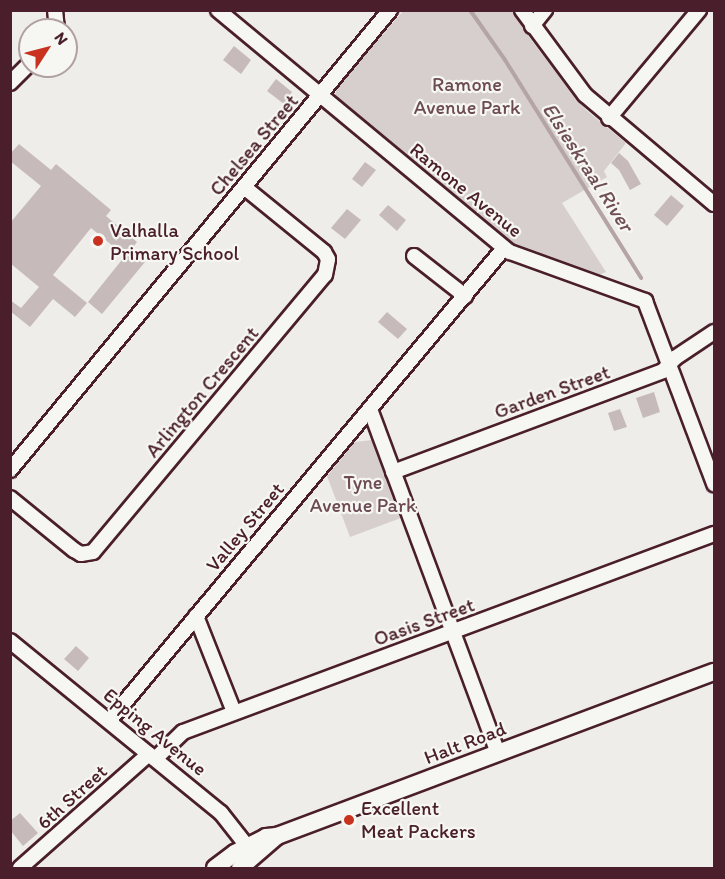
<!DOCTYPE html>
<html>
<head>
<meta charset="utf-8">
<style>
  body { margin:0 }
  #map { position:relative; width:725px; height:879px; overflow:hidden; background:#efedea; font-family:Itim,sans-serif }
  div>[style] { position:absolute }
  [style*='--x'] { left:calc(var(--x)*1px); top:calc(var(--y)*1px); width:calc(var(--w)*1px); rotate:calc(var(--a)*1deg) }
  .green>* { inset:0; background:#d7cfce }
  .stream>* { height:4px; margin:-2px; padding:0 2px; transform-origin:2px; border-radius:2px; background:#b4a4a5 }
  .building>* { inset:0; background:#c6babb }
  .roads { filter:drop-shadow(2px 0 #4a1f2b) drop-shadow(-2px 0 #4a1f2b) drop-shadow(0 2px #4a1f2b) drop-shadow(0 -2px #4a1f2b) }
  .minor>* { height:14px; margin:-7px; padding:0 7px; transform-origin:7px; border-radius:7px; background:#f6f6f2 }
  .tertiary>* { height:16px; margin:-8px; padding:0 8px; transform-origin:8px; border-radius:8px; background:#f6f6f2 }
  .dots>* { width:16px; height:16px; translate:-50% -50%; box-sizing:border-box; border:3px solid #f6f6f2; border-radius:50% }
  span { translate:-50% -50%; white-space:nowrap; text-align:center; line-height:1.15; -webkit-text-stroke:4.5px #f6f6f2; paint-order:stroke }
  .park-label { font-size:20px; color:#6d4b54 }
  .street-label { font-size:20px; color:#4a1f2b }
  .poi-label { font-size:20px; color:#4a1f2b }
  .left { translate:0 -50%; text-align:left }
  .water-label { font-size:21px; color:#6f4e56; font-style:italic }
  .frame { position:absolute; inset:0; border:12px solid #4a1f2b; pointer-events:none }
  .north { position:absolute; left:18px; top:18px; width:60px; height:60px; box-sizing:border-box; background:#f6f6f2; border:2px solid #b1a0a2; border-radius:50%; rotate:54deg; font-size:16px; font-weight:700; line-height:24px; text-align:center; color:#4a1f2b }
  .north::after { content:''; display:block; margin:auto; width:21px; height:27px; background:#c8321e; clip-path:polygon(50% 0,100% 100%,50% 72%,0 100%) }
</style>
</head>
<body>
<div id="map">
  <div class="green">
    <div style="clip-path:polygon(404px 10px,514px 11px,529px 37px,574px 96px,586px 110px,626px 143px,604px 171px,607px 177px,562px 203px,606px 272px,599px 275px,513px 245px,335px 96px,337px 87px)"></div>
    <div style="clip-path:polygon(372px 440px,401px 518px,350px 537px,327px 476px,355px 442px)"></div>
  </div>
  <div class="stream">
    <div style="--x:470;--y:10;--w:61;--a:55"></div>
    <div style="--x:505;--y:60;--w:257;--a:58"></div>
  </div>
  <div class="building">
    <div style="clip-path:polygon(234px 46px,251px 60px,241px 74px,223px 60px)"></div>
    <div style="clip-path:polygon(276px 79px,292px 92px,284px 104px,267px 91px)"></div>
    <div style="clip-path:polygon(19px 144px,51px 170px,56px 164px,111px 210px,106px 216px,137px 242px,131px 250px,145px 262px,102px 314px,88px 302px,125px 256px,91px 228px,53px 275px,87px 303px,75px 317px,53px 299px,30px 327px,10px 311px,10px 300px,21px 308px,39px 287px,10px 263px,10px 223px,41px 186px,10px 161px,10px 154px)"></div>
    <div style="clip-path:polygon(619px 153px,628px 161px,641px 184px,630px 190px,619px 170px,611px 163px)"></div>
    <div style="clip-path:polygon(365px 162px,376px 170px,362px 187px,352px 179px)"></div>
    <div style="clip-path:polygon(671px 195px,684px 206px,667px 226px,654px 215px)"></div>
    <div style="clip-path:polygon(388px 205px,406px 220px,397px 231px,379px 215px)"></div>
    <div style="clip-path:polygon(347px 209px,361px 220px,345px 239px,331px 228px)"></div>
    <div style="clip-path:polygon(387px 312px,407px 329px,398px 339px,378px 322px)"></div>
    <div style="clip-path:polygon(654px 392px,660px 412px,643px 418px,636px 398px)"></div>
    <div style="clip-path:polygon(620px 409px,627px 427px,614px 431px,608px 413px)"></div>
    <div style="clip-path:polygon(76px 646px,89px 658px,78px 671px,64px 659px)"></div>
    <div style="clip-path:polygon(20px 813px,38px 833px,23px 846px,10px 830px,10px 821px)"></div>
  </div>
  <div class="roads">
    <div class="minor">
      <div style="--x:55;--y:10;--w:20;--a:84"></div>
      <div style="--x:218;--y:10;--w:379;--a:39.7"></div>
      <div style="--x:510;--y:252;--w:144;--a:19.9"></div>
      <div style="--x:645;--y:301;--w:196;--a:69.3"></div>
      <div style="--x:522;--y:10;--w:106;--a:53.5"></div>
      <div style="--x:585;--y:95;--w:169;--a:40.2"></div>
      <div style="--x:532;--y:26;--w:21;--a:-51"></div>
      <div style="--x:10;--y:83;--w:28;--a:-45"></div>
      <div style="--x:609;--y:118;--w:141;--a:-50.2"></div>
      <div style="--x:414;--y:256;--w:65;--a:38.1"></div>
      <div style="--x:370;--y:409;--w:367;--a:69.6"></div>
      <div style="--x:10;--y:470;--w:597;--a:-50.44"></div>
      <div style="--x:393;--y:472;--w:288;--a:-20.5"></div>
      <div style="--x:663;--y:371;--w:18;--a:-47"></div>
      <div style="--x:675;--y:358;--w:47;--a:-33.7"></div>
      <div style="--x:10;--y:498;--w:82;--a:39.1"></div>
      <div style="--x:74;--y:550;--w:8;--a:30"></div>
      <div style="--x:81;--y:554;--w:12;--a:-9"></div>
      <div style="--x:93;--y:552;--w:361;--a:-50.1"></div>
      <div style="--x:325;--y:275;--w:16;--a:-79"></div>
      <div style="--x:328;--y:259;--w:8;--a:-120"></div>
      <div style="--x:324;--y:252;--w:103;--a:-140.9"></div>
      <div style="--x:196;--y:616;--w:103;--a:68.4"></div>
      <div style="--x:10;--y:641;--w:272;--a:39.2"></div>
      <div style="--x:221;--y:813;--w:42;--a:51.8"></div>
      <div style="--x:109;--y:721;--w:616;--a:-50.13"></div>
      <div style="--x:155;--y:759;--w:39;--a:-44"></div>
      <div style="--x:183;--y:732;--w:567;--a:-20.45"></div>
      <div style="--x:20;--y:868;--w:172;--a:-41.5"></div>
    </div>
    <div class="tertiary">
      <div style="--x:215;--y:868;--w:25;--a:-37"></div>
      <div style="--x:235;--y:853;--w:35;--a:-27"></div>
      <div style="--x:266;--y:837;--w:11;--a:-5"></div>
      <div style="--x:277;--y:836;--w:467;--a:-20.6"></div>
      <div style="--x:240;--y:868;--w:49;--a:-40.9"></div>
    </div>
  </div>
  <div class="dots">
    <div style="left:98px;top:241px;background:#c8321e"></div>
    <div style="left:349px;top:820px;background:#c8321e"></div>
  </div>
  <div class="park-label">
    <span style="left:467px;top:96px">Ramone<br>Avenue Park</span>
    <span style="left:363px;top:494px">Tyne<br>Avenue Park</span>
  </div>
  <div class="street-label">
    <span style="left:254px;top:145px;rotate:-50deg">Chelsea Street</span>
    <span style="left:466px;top:190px;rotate:39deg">Ramone Avenue</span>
    <span style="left:202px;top:392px;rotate:-50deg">Arlington Crescent</span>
    <span style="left:552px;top:392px;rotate:-20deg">Garden Street</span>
    <span style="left:245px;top:527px;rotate:-50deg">Valley Street</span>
    <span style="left:424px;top:622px;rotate:-20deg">Oasis Street</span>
    <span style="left:155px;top:732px;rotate:39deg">Epping Avenue</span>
    <span style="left:465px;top:743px;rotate:-21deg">Halt Road</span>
    <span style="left:72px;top:797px;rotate:-42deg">6th Street</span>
  </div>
  <div class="poi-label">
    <span class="left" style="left:110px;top:242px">Valhalla<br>Primary School</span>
    <span class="left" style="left:361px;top:820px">Excellent<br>Meat Packers</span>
  </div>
  <div class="water-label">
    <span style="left:588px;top:167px;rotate:57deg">Elsieskraal River</span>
  </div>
  <div class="frame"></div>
  <div class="north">N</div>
</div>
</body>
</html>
